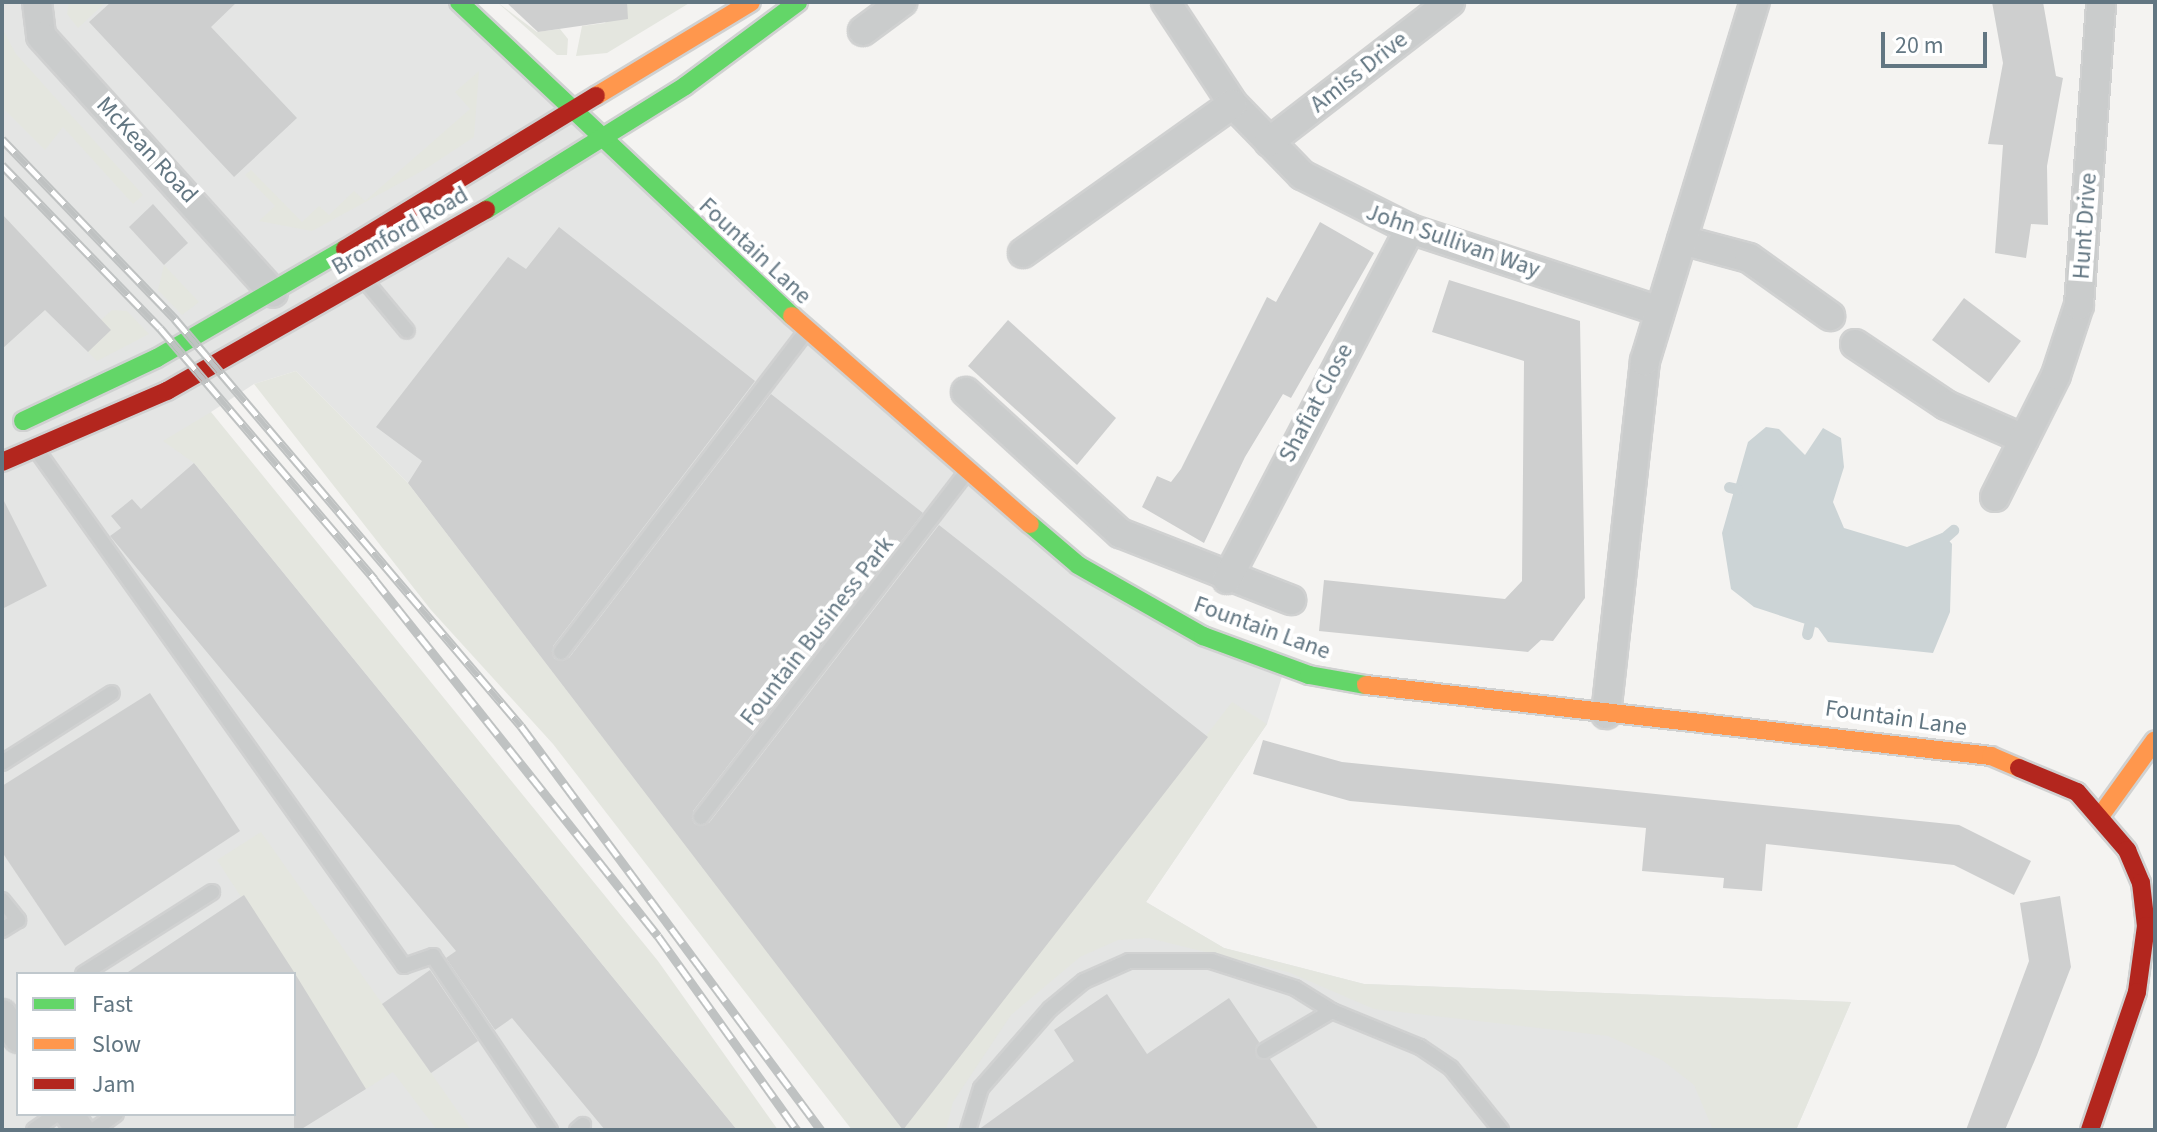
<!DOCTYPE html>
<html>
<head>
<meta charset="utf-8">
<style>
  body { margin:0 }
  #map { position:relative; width:2157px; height:1132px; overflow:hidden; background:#f4f3f1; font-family:"Source Sans 3",sans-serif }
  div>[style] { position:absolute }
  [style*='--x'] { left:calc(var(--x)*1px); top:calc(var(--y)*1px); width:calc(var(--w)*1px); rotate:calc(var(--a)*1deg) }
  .built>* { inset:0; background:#e4e5e4 }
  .green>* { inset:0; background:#e4e6df }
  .water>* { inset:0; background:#ccd4d6 }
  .stream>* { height:11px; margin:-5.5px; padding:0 5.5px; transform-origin:5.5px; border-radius:5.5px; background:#ccd4d6 }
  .building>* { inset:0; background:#cecfcf }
  .roads { filter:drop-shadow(2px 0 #d0d1d1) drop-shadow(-2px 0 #d0d1d1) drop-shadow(0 2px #d0d1d1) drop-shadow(0 -2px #d0d1d1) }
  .lane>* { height:14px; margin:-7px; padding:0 7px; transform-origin:7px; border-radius:7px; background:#cacccc }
  .street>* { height:28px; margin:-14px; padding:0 14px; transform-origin:14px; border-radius:14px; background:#cacccc }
  .fast>* { height:18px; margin:-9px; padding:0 9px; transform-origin:9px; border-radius:9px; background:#63d668 }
  .slow>* { height:18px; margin:-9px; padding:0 9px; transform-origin:9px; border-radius:9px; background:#ff974d }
  .jam>* { height:18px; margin:-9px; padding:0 9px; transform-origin:9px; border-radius:9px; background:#b3261e }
  .rail>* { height:9px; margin-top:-4.5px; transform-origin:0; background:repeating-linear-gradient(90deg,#fff 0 18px,#bfc2c2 0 36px); box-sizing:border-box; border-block:2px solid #bfc2c2 }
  span { translate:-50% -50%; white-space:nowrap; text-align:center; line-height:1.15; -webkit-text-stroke:8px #fff; paint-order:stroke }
  .street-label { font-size:24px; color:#627682 }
  .frame { position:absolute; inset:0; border:4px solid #627682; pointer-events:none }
  .legend { position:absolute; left:16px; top:972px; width:280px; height:144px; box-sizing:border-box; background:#fff; border:2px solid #c0c8cd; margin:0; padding:10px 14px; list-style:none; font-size:24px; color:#627682 }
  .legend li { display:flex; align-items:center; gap:16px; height:40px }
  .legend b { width:40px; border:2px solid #c0c8cd }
  .scale { position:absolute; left:1881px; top:32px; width:106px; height:36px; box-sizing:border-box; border:4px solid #627682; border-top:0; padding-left:10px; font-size:24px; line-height:28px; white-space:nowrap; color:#627682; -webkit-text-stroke:6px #fff; paint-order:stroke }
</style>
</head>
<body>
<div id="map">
  <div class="built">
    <div style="clip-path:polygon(evenodd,2px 2px,459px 2px,1078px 565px,1285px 667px,1267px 724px,1146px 902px,1224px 948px,1364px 984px,1851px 1002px,1796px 1130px,903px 1130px,408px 483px,296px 371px,254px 384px,211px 412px,194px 463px,737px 1130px,2px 1130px,2px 2px,18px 974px,294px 974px,294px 1114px,18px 1114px,18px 974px)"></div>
  </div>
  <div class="green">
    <div style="clip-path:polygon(69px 2px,106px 2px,78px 28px,67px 14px)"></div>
    <div style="clip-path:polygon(497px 2px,537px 32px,560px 29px,568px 39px,567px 55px,557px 55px)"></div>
    <div style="clip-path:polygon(619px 2px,691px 2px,607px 53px,576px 56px,582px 26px,605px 23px)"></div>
    <div style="clip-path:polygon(2px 28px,16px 54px,143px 195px,133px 204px,63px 127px,45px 150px,2px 107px)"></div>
    <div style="clip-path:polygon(479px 71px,474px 137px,424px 170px,312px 231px,259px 221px,275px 206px,245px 175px,251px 170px,302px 222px,319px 206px,329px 215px,354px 191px,365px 201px,470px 109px,455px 92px)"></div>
    <div style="clip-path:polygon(164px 265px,199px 302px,182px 315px,158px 290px)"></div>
    <div style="clip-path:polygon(112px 310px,127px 311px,149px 334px,97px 361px,88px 352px,110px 331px,101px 320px)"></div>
    <div style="clip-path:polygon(296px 371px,408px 483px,903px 1129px,1232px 702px,1267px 724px,1146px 902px,1224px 948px,1364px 984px,1851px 1002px,1796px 1130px,1713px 1130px,1694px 1085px,1662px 1060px,1608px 1036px,1374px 1009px,1288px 972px,1148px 938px,1118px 940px,1080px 957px,1011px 1015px,953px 1102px,946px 1130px,852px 1130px,553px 744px,431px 610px,254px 384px)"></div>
    <div style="clip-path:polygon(211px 412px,658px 961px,778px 1130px,737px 1130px,194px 463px,163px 441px)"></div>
    <div style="clip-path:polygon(261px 832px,431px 1073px,471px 1130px,437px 1130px,393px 1072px,366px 1089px,217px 860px)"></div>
  </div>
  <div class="water">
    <div style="clip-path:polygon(1766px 427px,1779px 429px,1805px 455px,1823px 428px,1841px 438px,1844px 467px,1833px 502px,1844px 528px,1907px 547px,1942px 533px,1952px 544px,1950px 612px,1933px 653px,1828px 642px,1818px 628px,1754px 607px,1731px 589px,1722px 533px,1748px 442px)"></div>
  </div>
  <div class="stream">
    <div style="--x:1729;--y:487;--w:8;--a:14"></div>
    <div style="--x:1945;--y:537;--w:11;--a:-41"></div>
    <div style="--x:1807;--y:634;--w:9;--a:-77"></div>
  </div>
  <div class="building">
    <div style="clip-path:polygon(111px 2px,237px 2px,211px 27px,297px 118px,234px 177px,89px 22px)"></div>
    <div style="clip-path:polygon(506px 2px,627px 2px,628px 19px,538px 32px)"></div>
    <div style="clip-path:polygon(1992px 2px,2043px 2px,2056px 76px,2063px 78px,2047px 166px,2048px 225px,2031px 224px,2026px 258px,1995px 253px,2003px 145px,1988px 144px,2003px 63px)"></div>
    <div style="clip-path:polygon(153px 204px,188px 243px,164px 265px,129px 227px)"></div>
    <div style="clip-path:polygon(2px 214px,111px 330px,88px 352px,45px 310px,2px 349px)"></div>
    <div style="clip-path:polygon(1320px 222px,1374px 253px,1291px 398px,1283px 394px,1245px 457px,1204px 543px,1142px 507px,1157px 476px,1171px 482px,1181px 469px,1267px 297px,1276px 302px)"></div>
    <div style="clip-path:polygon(559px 227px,755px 381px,553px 646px,554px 659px,569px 658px,771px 394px,923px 513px,693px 811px,694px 824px,709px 823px,939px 525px,1208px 737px,903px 1130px,408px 483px,422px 461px,376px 427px,508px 257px,526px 269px)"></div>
    <div style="clip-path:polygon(1449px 280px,1580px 321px,1585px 598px,1553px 641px,1541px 640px,1528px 652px,1319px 631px,1324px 580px,1505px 599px,1522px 581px,1524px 361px,1432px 332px)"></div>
    <div style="clip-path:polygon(1964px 298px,2021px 341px,1989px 383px,1932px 340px)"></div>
    <div style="clip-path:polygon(1008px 320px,1116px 418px,1077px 465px,968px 366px)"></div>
    <div style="clip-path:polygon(194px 463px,737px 1130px,605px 1130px,512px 1018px,495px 1030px,446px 958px,456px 951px,110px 536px,121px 528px,111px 516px,132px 499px,141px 509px)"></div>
    <div style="clip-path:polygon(2px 497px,47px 586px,2px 609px)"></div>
    <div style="clip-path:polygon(150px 693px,240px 831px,65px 946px,2px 852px,2px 786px)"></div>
    <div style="clip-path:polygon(1263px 740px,1342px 762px,1959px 825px,2031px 861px,2014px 895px,1954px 865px,1766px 844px,1762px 891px,1723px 888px,1724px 878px,1642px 871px,1646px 828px,1350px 801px,1253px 774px)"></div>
    <div style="clip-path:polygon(244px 895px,294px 972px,366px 1089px,300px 1130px,294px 1130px,294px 974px,125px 974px)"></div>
    <div style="clip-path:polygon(2060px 896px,2071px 967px,2037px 1055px,2005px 1130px,1966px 1130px,2029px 961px,2020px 903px)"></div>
    <div style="clip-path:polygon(430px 970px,478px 1041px,431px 1073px,382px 1004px)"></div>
    <div style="clip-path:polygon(1107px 994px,1147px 1054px,1229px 998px,1259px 1042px,1256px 1057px,1270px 1059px,1319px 1130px,978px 1130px,1074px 1061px,1054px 1030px)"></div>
  </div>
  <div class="roads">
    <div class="lane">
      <div style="--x:367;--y:283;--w:62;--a:50.2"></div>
      <div style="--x:38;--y:452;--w:631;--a:54.55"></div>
      <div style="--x:404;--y:966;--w:31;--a:-19"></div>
      <div style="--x:433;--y:956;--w:210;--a:56.1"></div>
      <div style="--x:561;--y:652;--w:404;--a:-52.6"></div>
      <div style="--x:2;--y:763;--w:130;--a:-32.5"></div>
      <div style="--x:701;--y:817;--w:436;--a:-52.4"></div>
      <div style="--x:2;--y:900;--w:26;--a:51"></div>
      <div style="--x:18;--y:920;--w:19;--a:148"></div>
      <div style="--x:83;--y:974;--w:153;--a:-32.4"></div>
      <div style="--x:1332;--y:1011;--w:95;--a:22.2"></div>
      <div style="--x:1420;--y:1047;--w:37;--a:34"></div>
      <div style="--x:1451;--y:1068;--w:80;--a:51.1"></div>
      <div style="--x:34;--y:1130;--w:28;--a:-35"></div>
      <div style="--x:94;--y:1130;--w:27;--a:-36"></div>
      <div style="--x:577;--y:1130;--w:8;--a:-40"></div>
      <div style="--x:968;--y:1130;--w:44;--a:-72.8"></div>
      <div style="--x:981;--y:1088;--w:105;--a:-48.9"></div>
      <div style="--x:1050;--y:1009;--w:44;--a:-39.5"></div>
      <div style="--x:1084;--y:981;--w:49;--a:-24"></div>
      <div style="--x:1129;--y:961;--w:82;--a:0"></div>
      <div style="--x:1211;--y:961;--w:88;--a:17.8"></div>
      <div style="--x:1295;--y:988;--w:44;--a:31.9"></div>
      <div style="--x:1332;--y:1011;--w:79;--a:149.5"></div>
    </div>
    <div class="street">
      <div style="--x:37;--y:2;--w:34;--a:83"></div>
      <div style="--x:41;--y:36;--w:346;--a:47.9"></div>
      <div style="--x:1166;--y:2;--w:122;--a:56.7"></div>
      <div style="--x:1233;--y:104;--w:99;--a:45.8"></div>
      <div style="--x:1302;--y:175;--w:121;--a:26.6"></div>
      <div style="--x:1410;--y:229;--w:262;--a:18.2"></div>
      <div style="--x:863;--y:31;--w:49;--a:-36.6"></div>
      <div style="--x:1269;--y:142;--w:229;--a:-37.7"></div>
      <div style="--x:1682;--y:240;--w:69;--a:15"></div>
      <div style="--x:1749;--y:258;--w:100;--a:35.6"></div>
      <div style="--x:1023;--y:253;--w:257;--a:-35.4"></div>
      <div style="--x:1855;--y:344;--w:110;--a:33.8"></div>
      <div style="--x:1946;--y:405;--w:85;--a:23.6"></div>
      <div style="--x:966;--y:392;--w:209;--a:42.5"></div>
      <div style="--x:1120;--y:533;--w:184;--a:21.4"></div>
      <div style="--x:1995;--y:497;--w:136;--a:-63.4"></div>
      <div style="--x:2056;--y:375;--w:74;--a:-71.8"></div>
      <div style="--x:2079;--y:305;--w:304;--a:-85.8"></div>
      <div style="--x:1227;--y:579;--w:395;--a:-62.4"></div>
      <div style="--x:1606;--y:714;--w:355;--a:-83.7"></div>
      <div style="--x:1645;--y:361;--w:375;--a:-73"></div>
      <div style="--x:2;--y:1014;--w:29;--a:56"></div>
      <div style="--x:69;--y:1114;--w:19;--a:55"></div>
    </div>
    <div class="fast">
      <div style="--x:459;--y:2;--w:458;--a:43.3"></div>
      <div style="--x:486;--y:210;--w:234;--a:-31.9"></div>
      <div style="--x:685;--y:86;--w:141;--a:-36.6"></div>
      <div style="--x:23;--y:421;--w:148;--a:-25.2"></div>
      <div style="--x:157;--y:358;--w:217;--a:-30.1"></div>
      <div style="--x:1030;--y:524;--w:63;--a:40.5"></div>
      <div style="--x:1078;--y:565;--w:144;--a:29.6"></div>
      <div style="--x:1203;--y:636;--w:113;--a:20.2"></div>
      <div style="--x:1309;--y:675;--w:58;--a:10"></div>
    </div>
    <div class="slow">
      <div style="--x:596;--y:96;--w:181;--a:-31.2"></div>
      <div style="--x:792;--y:316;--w:316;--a:41.2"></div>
      <div style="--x:1366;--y:685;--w:629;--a:6.48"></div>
      <div style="--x:1991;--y:756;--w:30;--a:23"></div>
      <div style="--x:2101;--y:815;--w:92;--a:-54.2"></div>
    </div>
    <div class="jam">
      <div style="--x:345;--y:249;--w:294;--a:-31.4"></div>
      <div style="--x:2;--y:462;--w:180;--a:-23.3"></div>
      <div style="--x:167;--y:391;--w:367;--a:-29.6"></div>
      <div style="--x:2019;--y:768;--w:63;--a:22.5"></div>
      <div style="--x:2077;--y:792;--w:77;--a:49.2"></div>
      <div style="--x:2127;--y:850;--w:36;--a:67"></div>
      <div style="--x:2141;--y:883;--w:43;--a:83.4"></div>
      <div style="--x:2146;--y:926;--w:67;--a:97.8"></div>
      <div style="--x:2137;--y:992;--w:146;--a:108.8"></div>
    </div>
  </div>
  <div class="rail">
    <div style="--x:2;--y:139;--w:250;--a:46.1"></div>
    <div style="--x:175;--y:319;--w:534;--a:49.63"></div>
    <div style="--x:521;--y:726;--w:503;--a:53.4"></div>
    <div style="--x:2;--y:165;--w:227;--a:45.9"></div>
    <div style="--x:160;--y:328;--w:330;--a:49.5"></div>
    <div style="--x:374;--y:579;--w:456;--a:51.5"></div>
    <div style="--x:658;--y:936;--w:239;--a:54.4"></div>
  </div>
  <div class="street-label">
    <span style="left:1359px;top:72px;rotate:-38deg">Amiss Drive</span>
    <span style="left:147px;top:150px;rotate:47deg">McKean Road</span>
    <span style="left:2085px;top:226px;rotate:-86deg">Hunt Drive</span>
    <span style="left:400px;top:231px;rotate:-30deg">Bromford Road</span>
    <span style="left:1453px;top:241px;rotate:19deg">John Sullivan Way</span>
    <span style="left:755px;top:251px;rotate:43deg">Fountain Lane</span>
    <span style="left:1316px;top:403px;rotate:-62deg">Shafiat Close</span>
    <span style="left:1262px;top:628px;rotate:20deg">Fountain Lane</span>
    <span style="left:817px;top:631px;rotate:-52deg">Fountain Business Park</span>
    <span style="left:1896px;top:718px;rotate:8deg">Fountain Lane</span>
  </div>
  <div class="frame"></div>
  <ul class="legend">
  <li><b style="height:10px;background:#63d668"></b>Fast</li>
  <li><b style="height:10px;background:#ff974d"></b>Slow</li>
  <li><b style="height:10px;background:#b3261e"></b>Jam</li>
  </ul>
  <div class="scale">20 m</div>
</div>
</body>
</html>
